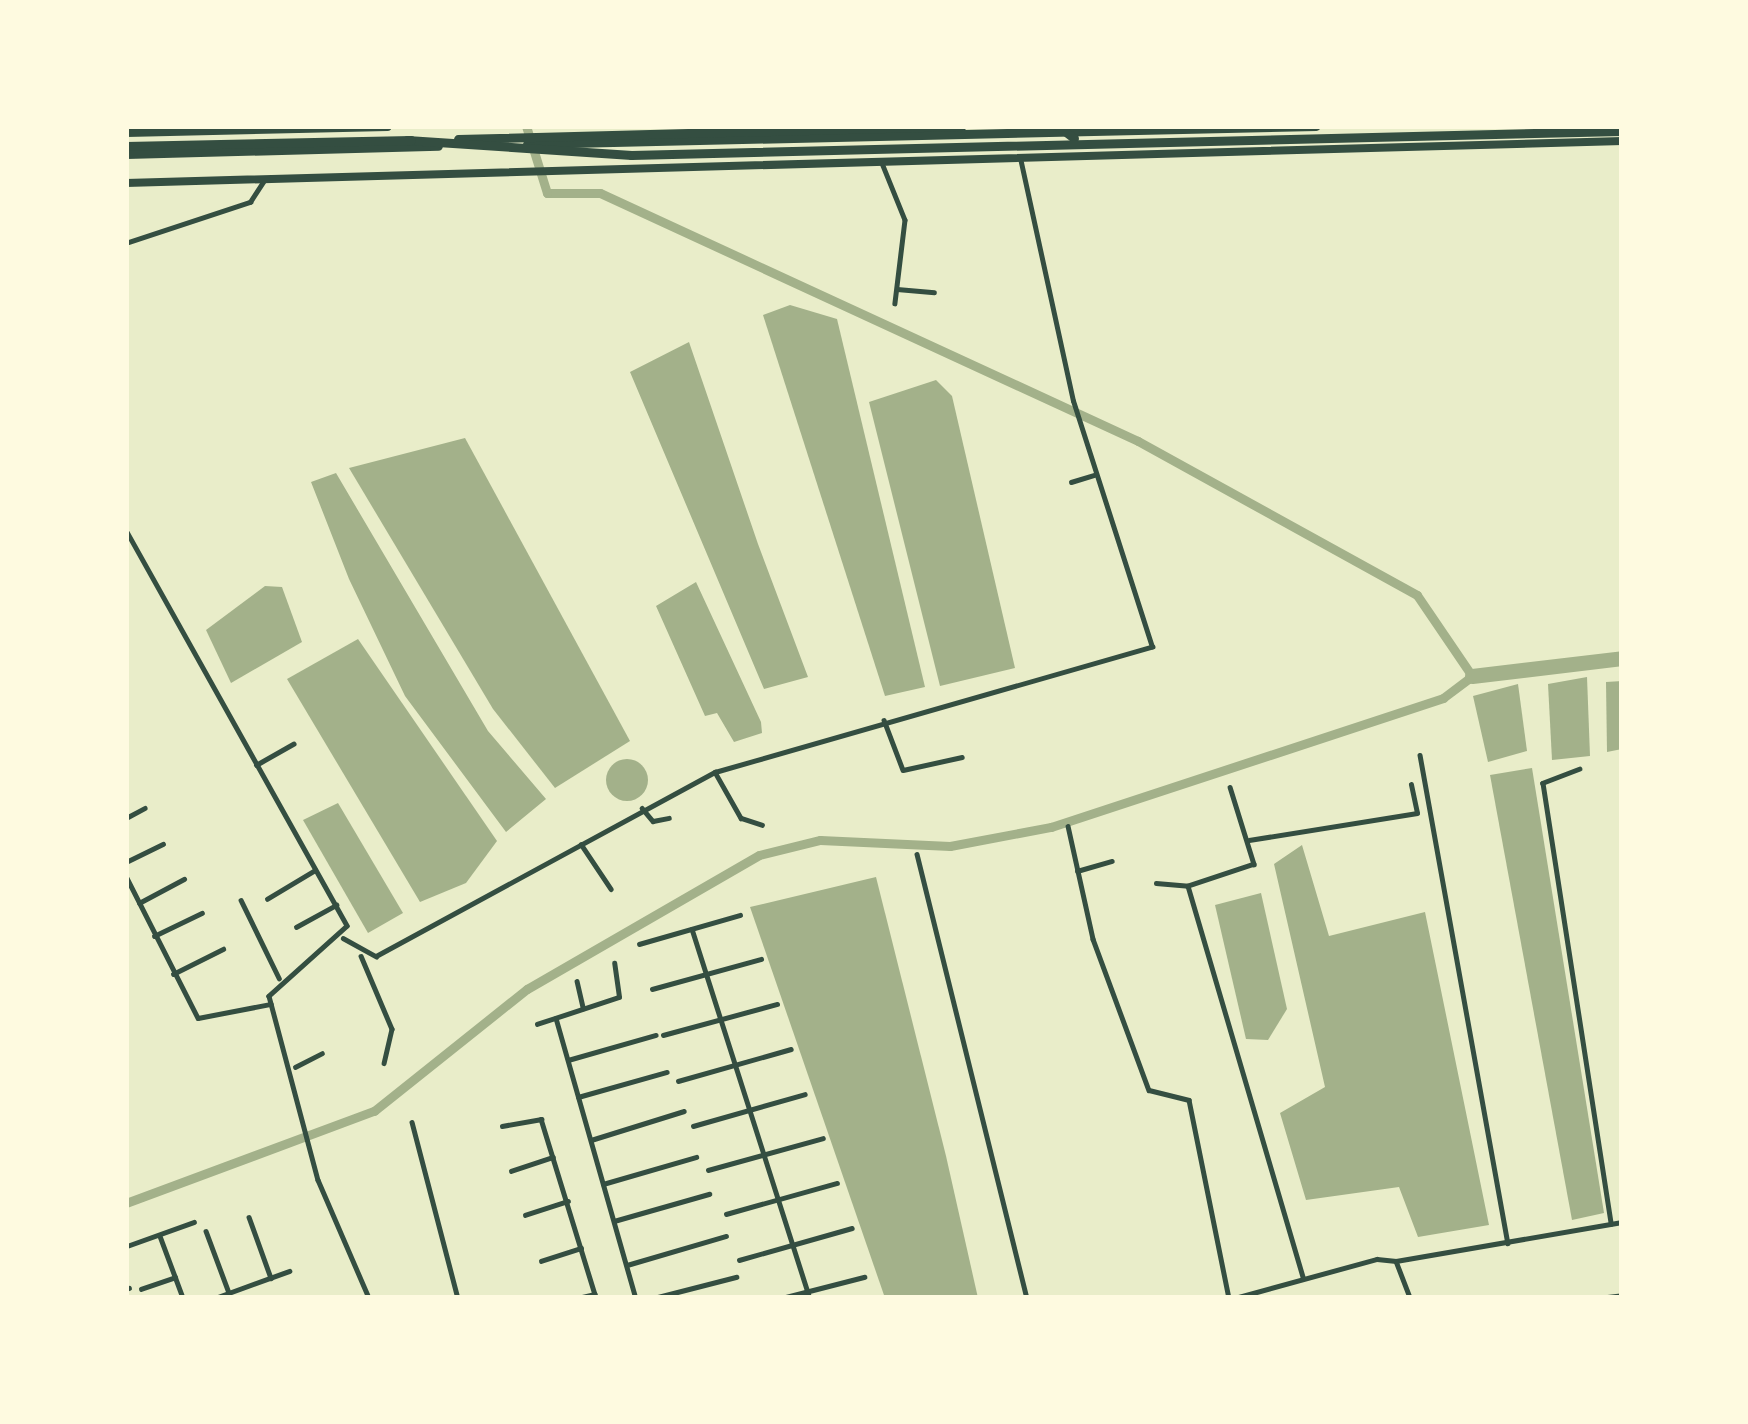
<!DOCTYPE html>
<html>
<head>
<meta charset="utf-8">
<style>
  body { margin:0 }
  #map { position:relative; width:1748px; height:1424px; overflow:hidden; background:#e9edc9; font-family:Commissioner,sans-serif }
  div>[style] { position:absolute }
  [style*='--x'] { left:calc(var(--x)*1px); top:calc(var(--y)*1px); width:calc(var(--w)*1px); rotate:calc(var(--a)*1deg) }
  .water>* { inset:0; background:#a3b18a }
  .round { border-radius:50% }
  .canal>* { height:9px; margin:-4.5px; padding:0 4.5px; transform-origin:4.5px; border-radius:4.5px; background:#a3b18a }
  .river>* { height:15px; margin:-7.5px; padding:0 7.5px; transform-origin:7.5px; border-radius:7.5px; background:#a3b18a }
  .minor>* { height:4.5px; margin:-2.25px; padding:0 2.25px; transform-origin:2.25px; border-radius:2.25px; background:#344e41 }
  .secondary>* { height:8px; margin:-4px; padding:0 4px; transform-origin:4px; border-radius:4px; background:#344e41 }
  .trunk>* { height:9px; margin:-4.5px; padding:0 4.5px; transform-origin:4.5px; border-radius:4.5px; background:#344e41 }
  .motorway>* { height:9px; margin:-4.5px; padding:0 4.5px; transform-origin:4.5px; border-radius:4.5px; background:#344e41 }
  span { translate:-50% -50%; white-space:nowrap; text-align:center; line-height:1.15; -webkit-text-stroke:12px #fefae0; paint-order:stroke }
  .frame { position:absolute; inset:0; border:129px solid #fefae0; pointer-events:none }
</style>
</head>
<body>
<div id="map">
  <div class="water">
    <div style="clip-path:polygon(790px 305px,837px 319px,925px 687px,885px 696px,763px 315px)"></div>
    <div style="clip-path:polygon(689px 342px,758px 544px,808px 677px,764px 689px,630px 372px)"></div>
    <div style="clip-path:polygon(936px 380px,952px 396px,1015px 668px,940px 686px,869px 402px)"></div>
    <div style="clip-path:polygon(465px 438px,630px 741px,555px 788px,493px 709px,349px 468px)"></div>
    <div style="clip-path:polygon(336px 473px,488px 731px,546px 799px,506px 832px,405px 696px,349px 579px,311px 482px)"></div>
    <div style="clip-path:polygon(696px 582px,761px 722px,762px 733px,734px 742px,717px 713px,705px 716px,656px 606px)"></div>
    <div style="clip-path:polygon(265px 586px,282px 587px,302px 642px,231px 683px,206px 630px)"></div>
    <div style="clip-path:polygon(358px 639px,497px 841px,466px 883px,420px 902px,287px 679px)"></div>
    <div style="clip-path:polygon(1587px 677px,1590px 756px,1552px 760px,1548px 684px)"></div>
    <div style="clip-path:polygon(1622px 681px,1622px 749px,1607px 752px,1606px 682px)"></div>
    <div style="clip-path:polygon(1518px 684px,1527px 751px,1488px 762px,1473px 696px)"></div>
    <div class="round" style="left:606px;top:759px;width:42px;height:42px"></div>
    <div style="clip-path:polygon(1532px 768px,1604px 1213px,1572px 1220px,1490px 775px)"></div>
    <div style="clip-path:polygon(338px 803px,403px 913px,368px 933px,303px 820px)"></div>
    <div style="clip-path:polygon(1302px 845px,1329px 936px,1425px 912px,1489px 1225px,1418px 1237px,1399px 1187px,1306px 1200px,1280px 1113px,1325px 1087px,1274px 864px)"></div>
    <div style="clip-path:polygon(876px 877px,946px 1156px,978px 1298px,885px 1298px,750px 907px)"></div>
    <div style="clip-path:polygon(1261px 893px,1287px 1009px,1268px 1040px,1246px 1039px,1215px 905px)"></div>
  </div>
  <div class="canal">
    <div style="--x:126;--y:1203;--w:265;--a:-20.4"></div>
    <div style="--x:374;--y:1111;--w:196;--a:-38.6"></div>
    <div style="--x:527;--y:989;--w:268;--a:-30"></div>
    <div style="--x:759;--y:855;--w:63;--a:-13.8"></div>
    <div style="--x:820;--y:840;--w:130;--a:2.6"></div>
    <div style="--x:950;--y:846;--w:103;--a:-10.7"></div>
    <div style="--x:1051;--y:827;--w:413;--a:-18.2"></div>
    <div style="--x:1443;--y:698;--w:36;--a:-37"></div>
    <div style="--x:1472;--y:676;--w:98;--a:-124.2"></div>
    <div style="--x:1417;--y:595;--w:319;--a:-151.1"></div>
    <div style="--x:1138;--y:441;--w:592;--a:-155.25"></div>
    <div style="--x:600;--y:193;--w:53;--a:180"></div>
    <div style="--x:547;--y:193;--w:70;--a:-107.4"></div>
  </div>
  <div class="river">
    <div style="--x:1472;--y:676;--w:151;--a:-6.8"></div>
  </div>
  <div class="minor">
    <div style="--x:882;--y:163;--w:61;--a:68"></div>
    <div style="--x:905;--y:220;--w:84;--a:96.9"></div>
    <div style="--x:126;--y:243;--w:131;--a:-18.3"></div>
    <div style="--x:250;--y:202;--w:27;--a:-57"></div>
    <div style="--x:897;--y:289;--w:37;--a:5"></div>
    <div style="--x:1071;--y:482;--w:24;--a:-17"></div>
    <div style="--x:126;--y:530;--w:453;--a:60.8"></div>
    <div style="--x:347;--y:926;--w:105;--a:138.1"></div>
    <div style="--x:269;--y:996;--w:190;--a:75.1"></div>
    <div style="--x:318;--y:1180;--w:129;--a:66.6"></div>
    <div style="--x:884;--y:720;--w:53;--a:69.2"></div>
    <div style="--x:903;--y:770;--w:60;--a:-12.4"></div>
    <div style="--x:1420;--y:755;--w:496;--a:79.8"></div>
    <div style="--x:256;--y:765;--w:43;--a:-29.6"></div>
    <div style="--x:1580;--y:769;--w:40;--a:159"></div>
    <div style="--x:1543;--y:783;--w:446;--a:81.2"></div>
    <div style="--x:715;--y:772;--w:53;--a:60.5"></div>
    <div style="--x:741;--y:818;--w:22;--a:18"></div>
    <div style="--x:1230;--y:787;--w:81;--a:72.7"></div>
    <div style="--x:1254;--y:864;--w:70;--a:161.6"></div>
    <div style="--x:1188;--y:886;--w:408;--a:73.6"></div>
    <div style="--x:642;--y:808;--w:17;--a:50"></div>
    <div style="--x:653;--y:821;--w:16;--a:-11"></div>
    <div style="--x:126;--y:818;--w:21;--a:-28"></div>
    <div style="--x:1068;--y:826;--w:116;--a:77.5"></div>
    <div style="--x:1093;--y:939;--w:161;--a:69.7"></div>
    <div style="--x:1149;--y:1090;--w:41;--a:14"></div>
    <div style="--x:1189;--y:1100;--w:202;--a:78.6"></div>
    <div style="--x:1249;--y:840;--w:170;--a:-9.1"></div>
    <div style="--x:1417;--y:813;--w:29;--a:-102"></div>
    <div style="--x:581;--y:844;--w:54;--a:56.3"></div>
    <div style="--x:917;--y:854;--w:457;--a:76.1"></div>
    <div style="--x:126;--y:862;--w:41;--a:-25.9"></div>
    <div style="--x:1077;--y:871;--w:36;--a:-16"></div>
    <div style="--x:126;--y:876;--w:159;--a:63.1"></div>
    <div style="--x:198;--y:1018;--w:74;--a:-10.9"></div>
    <div style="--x:1156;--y:883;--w:32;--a:5"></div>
    <div style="--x:267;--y:899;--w:56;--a:-31.1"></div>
    <div style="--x:241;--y:900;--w:87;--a:64"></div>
    <div style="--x:139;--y:903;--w:51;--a:-28.1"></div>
    <div style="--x:296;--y:927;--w:46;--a:-28.8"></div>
    <div style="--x:692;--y:929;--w:387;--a:72.3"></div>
    <div style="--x:154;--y:936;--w:53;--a:-25.6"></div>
    <div style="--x:343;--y:938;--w:38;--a:29"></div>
    <div style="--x:376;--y:956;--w:386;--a:-28.5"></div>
    <div style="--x:715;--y:772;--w:455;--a:-16"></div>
    <div style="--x:1152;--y:647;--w:258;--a:-107.8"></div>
    <div style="--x:1073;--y:401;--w:249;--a:-102.3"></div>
    <div style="--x:639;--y:944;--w:105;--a:-16"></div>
    <div style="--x:361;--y:956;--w:79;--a:67"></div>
    <div style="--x:392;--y:1029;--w:35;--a:103"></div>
    <div style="--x:173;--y:974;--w:56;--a:-26.6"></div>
    <div style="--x:577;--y:981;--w:28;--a:77"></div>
    <div style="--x:652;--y:989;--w:113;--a:-15.4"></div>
    <div style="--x:556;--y:1018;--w:291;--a:74.1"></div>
    <div style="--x:537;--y:1024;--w:86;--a:-18.2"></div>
    <div style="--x:619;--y:997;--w:34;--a:-98"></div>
    <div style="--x:663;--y:1035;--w:118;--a:-15.2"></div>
    <div style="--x:568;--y:1060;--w:91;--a:-15.9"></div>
    <div style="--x:295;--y:1067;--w:30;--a:-27"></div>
    <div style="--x:678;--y:1081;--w:117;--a:-15.8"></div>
    <div style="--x:578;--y:1097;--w:92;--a:-15.7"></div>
    <div style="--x:412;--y:1122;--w:182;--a:75.4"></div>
    <div style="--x:502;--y:1126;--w:40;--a:-10"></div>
    <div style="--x:541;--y:1119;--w:187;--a:72.9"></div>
    <div style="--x:693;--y:1126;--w:116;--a:-15.9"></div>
    <div style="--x:591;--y:1140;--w:97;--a:-17.3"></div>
    <div style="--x:708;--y:1170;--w:119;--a:-15.5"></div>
    <div style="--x:511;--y:1171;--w:44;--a:-18.4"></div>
    <div style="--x:603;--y:1184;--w:97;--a:-16.2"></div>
    <div style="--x:726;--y:1214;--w:115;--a:-15.6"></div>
    <div style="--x:525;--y:1215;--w:45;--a:-18"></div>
    <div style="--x:249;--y:1217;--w:65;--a:70.2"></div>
    <div style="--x:614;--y:1221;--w:99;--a:-15.9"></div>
    <div style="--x:206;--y:1231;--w:66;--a:69.6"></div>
    <div style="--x:160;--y:1236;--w:66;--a:69.6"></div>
    <div style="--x:127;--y:1246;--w:71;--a:-19.7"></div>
    <div style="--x:739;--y:1260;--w:117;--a:-15.8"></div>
    <div style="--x:541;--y:1261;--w:42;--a:-18"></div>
    <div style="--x:1396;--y:1261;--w:229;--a:-9.8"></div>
    <div style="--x:627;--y:1265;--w:103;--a:-16.3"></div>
    <div style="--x:126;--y:1289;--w:3;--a:-18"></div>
    <div style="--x:141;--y:1289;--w:36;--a:-19"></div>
    <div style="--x:215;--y:1298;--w:79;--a:-20"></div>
    <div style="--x:578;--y:1298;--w:17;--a:-13"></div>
    <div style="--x:654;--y:1298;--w:85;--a:-14.4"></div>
    <div style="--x:782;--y:1298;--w:85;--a:-14.4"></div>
    <div style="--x:1235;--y:1298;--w:147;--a:-15.4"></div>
    <div style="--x:1377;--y:1259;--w:19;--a:6"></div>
    <div style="--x:1396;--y:1261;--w:40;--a:69"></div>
    <div style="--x:1599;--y:1298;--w:23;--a:-7"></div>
  </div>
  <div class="secondary">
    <div style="--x:126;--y:183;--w:1497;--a:-1.61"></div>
  </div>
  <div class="trunk">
    <div style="--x:527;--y:144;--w:789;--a:-1.31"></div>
    <div style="--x:126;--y:154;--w:312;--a:-1.5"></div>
  </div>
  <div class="motorway">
    <div style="--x:1058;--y:126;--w:20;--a:37"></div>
    <div style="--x:126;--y:132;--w:261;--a:-1.3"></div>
    <div style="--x:458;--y:139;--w:504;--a:-1.48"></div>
    <div style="--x:407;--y:140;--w:225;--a:3.8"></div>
    <div style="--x:631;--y:155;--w:991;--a:-1.39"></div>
    <div style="--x:126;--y:146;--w:285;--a:-1.2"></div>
  </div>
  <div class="frame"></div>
</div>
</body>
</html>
